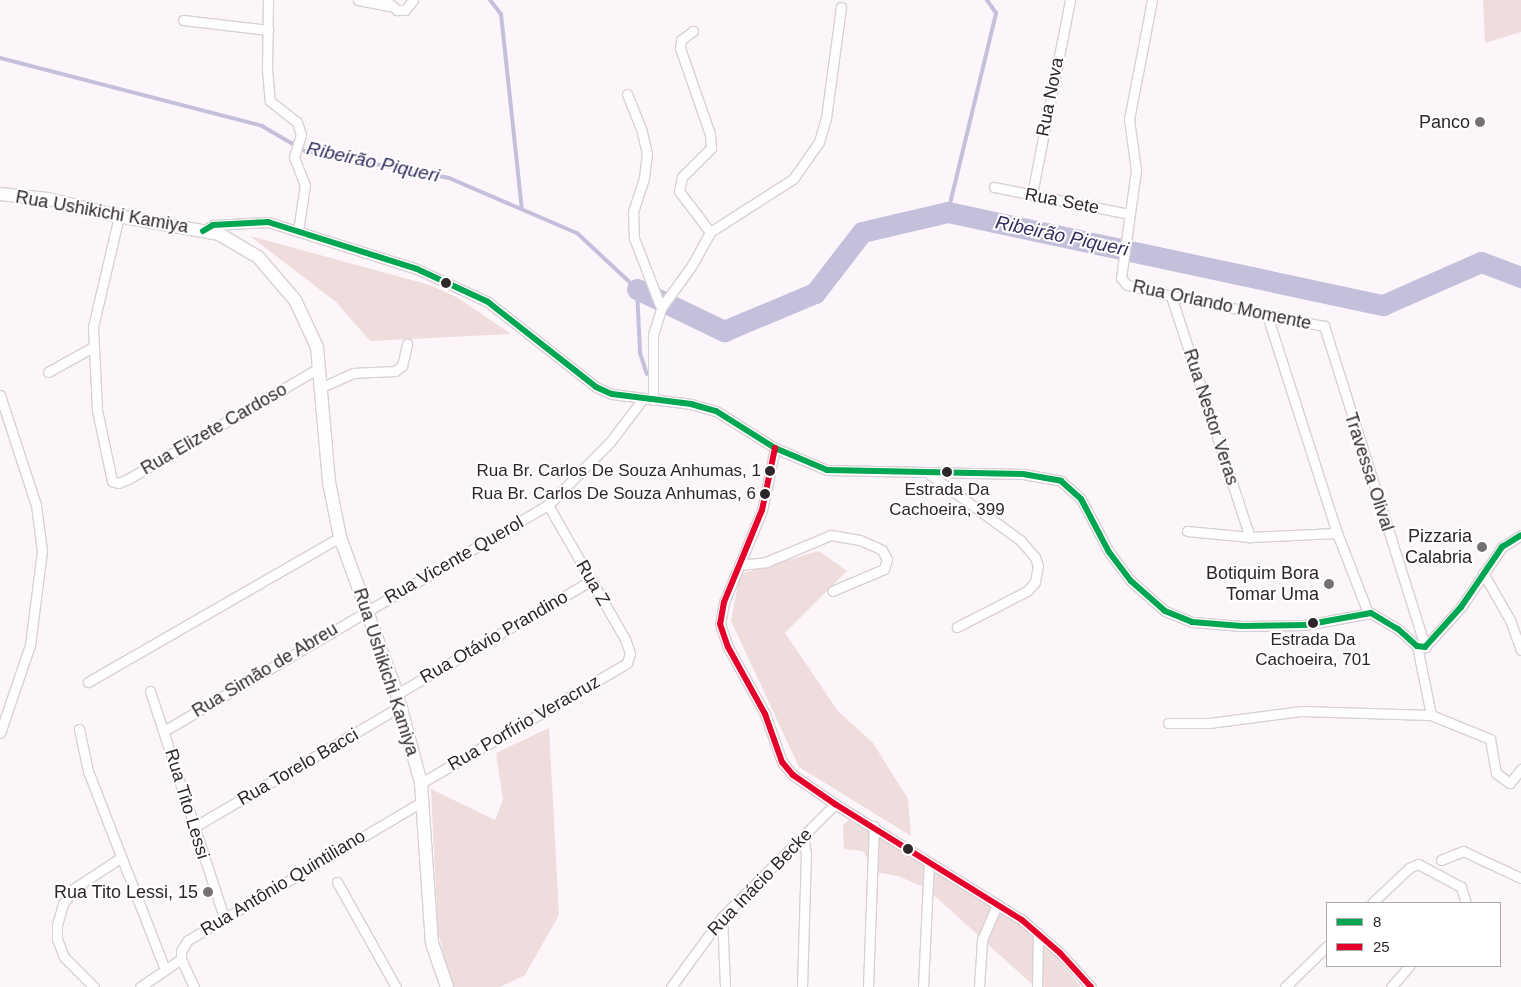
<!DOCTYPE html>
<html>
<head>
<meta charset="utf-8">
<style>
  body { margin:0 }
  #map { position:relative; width:1521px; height:987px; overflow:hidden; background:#fcf6fa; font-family:Arial,sans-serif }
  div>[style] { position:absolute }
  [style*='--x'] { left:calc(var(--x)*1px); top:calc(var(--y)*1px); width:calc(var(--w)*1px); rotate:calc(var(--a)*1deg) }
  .green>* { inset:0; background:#efdcdc }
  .stream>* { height:4px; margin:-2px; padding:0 2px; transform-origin:2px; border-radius:2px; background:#c4c0db }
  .river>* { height:21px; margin:-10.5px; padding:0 10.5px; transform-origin:10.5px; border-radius:10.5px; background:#c4c0db }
  .roads { filter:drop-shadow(1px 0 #d8d1d5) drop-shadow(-1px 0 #d8d1d5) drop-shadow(0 1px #d8d1d5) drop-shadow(0 -1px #d8d1d5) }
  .minor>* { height:9px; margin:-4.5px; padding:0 4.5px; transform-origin:4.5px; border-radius:4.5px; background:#fffefe }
  .secondary>* { height:12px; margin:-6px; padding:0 6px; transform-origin:6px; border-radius:6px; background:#fffefe }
  .bus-1>* { height:6px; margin:-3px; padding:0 3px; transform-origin:3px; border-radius:3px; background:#00a651 }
  .bus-2>* { height:6px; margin:-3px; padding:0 3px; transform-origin:3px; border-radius:3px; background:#e4002b }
  .dots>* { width:14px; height:14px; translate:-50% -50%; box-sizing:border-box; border:2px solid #fff; border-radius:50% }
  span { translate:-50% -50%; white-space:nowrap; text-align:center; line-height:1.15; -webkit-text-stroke:4px #fff; paint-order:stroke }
  .bus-label { font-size:17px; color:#2f262c }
  .right { translate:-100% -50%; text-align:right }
  .street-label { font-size:18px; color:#2f262c }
  .poi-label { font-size:18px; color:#2f262c }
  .water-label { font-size:19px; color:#362d5e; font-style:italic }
  .legend { position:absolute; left:1326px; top:902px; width:175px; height:65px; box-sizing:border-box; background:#fff; border:1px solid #aca8ab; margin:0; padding:6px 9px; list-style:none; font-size:15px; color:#2f262c }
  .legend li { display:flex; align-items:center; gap:10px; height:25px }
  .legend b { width:25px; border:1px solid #aca8ab }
</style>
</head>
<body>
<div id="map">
  <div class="green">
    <div style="clip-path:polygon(1483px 0,1521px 0,1521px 32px,1485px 43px)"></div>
    <div style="clip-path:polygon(250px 236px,430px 285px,458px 298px,511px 334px,370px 341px,336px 302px)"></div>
    <div style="clip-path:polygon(819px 551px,847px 571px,785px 633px,838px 711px,873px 743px,908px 799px,911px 836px,799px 767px,731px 621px,740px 574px)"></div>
    <div style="clip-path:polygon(549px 728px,559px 915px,525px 975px,500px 987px,452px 987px,438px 932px,431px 789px,495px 820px,503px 800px,496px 753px)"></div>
    <div style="clip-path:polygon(849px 820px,1008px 915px,1039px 937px,1081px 987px,1035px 987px,926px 888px,898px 876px,875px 872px,863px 851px,844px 849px,843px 825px)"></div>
  </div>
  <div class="stream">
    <div style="--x:490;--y:0;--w:18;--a:52"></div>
    <div style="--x:501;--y:14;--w:196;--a:83.9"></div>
    <div style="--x:0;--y:58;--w:271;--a:14.5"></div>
    <div style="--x:262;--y:126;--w:50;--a:30.2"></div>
    <div style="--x:305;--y:151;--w:147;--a:10.6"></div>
    <div style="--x:449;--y:178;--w:139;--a:23.3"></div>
    <div style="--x:577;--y:233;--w:82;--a:43"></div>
    <div style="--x:637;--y:289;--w:64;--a:87.3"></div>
    <div style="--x:640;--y:353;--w:22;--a:72"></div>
    <div style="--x:948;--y:212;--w:205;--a:-76.4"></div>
    <div style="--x:996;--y:13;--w:16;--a:-125"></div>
  </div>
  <div class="river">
    <div style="--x:637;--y:289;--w:97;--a:25.8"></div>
    <div style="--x:724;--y:331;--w:99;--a:-22.7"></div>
    <div style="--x:815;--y:293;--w:77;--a:-52.4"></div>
    <div style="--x:862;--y:232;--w:88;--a:-13.1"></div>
    <div style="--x:948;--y:212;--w:445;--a:12.1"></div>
    <div style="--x:1383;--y:305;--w:107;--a:-23.7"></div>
    <div style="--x:1481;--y:262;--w:43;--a:20.6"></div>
  </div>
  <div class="roads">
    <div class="minor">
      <div style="--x:268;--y:0;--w:69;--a:90.8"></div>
      <div style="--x:267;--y:69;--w:32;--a:85"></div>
      <div style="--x:270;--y:101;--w:34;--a:38"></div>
      <div style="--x:297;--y:122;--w:14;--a:73"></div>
      <div style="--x:301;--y:135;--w:23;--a:108"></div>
      <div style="--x:294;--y:157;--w:30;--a:69"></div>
      <div style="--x:305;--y:185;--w:47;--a:98.7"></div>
      <div style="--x:358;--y:0;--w:32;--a:11"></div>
      <div style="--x:385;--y:0;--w:16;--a:40"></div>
      <div style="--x:397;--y:10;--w:8;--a:0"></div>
      <div style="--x:405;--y:10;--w:13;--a:-51"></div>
      <div style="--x:1152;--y:0;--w:121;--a:100.9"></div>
      <div style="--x:1129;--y:119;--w:51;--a:82.2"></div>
      <div style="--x:1136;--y:170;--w:109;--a:97.9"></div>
      <div style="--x:1121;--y:278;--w:9;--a:49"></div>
      <div style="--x:1127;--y:285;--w:45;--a:14"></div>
      <div style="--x:1171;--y:296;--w:156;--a:11.1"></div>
      <div style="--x:1324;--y:326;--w:337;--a:72.5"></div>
      <div style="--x:183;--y:20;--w:86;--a:6.7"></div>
      <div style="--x:693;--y:31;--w:15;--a:143"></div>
      <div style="--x:681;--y:40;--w:8;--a:97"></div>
      <div style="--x:680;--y:48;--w:91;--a:70.8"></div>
      <div style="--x:710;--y:134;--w:14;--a:86"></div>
      <div style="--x:711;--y:148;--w:41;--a:135"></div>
      <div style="--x:682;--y:177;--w:14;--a:102"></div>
      <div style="--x:679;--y:191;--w:51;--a:52.9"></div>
      <div style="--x:627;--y:94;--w:37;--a:68"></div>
      <div style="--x:641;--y:128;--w:26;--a:77"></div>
      <div style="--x:647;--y:153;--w:25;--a:97"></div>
      <div style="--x:644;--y:178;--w:35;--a:108"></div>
      <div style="--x:633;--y:211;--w:27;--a:88"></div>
      <div style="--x:634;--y:238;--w:75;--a:68.9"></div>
      <div style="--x:994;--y:187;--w:138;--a:11.3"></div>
      <div style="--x:1032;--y:194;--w:198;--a:-78.9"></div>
      <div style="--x:119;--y:216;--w:114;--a:103.2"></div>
      <div style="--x:93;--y:327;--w:83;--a:87.2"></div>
      <div style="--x:97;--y:410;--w:73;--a:78.1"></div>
      <div style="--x:112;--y:481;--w:6;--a:18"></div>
      <div style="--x:118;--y:483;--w:11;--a:-22"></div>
      <div style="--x:128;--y:479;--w:221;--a:-30.2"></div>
      <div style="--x:203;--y:231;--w:12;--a:-31"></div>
      <div style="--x:213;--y:225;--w:55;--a:-3.1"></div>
      <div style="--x:268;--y:222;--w:156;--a:17.5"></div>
      <div style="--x:417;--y:269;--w:78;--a:24.9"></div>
      <div style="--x:488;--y:302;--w:137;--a:38.2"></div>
      <div style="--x:596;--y:387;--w:17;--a:24"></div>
      <div style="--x:612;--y:394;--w:80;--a:7.2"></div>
      <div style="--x:691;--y:404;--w:26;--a:16"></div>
      <div style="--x:716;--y:411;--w:70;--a:32.1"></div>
      <div style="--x:775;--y:448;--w:56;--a:22.9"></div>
      <div style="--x:827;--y:470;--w:196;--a:1.2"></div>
      <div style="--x:1023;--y:474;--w:39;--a:10"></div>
      <div style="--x:1061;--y:481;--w:27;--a:42"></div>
      <div style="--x:1081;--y:499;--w:60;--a:62.2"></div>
      <div style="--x:1109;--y:552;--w:36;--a:53"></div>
      <div style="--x:1131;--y:581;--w:45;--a:41.4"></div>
      <div style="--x:1165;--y:611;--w:29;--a:22"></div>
      <div style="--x:1192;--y:622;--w:50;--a:4.6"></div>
      <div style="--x:1242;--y:626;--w:63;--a:-0.9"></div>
      <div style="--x:1305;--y:625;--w:67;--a:-10.3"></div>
      <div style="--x:1371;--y:613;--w:31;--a:31"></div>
      <div style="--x:1398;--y:629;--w:25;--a:42"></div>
      <div style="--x:1417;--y:646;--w:8;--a:7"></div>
      <div style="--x:1425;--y:647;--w:54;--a:-48"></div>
      <div style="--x:1461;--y:607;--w:73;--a:-55.7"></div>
      <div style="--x:1502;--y:547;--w:22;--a:-32"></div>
      <div style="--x:1171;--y:296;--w:254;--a:71.9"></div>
      <div style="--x:1267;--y:315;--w:229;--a:72.2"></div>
      <div style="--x:1337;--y:533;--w:86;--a:68.8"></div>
      <div style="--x:48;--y:372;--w:51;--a:-29.1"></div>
      <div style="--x:322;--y:387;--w:34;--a:-24"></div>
      <div style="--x:353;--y:373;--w:42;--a:-2.7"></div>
      <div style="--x:395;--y:371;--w:9;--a:-36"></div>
      <div style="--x:402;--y:366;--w:23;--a:-77"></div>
      <div style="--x:0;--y:395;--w:116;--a:71.9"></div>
      <div style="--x:36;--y:505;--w:46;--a:82.6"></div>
      <div style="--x:42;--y:551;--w:95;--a:97.3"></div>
      <div style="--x:30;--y:645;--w:93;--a:108.8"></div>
      <div style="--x:653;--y:400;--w:65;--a:-90"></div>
      <div style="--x:653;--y:335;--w:28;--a:-73"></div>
      <div style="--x:661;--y:308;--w:53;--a:-54.2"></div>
      <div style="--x:692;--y:265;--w:38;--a:-61"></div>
      <div style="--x:710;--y:232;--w:98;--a:-32.6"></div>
      <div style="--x:793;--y:179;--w:45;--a:-54.9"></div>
      <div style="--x:819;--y:142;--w:25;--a:-74"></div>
      <div style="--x:826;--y:118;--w:112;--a:-82.3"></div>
      <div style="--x:775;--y:448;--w:63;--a:101.8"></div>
      <div style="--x:762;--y:510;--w:100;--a:112.4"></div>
      <div style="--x:724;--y:602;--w:22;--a:100"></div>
      <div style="--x:720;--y:624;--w:24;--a:71"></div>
      <div style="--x:728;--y:647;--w:77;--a:61.1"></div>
      <div style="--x:765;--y:714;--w:51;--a:70.5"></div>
      <div style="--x:782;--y:762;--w:17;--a:50"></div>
      <div style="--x:793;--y:775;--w:51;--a:34.6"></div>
      <div style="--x:835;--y:804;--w:220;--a:31.8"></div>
      <div style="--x:1022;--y:920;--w:50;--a:41"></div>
      <div style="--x:1060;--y:953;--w:46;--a:47.6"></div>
      <div style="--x:928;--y:473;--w:114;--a:36.1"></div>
      <div style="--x:1020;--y:540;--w:23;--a:49"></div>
      <div style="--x:1035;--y:557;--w:9;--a:72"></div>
      <div style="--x:1038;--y:566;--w:16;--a:101"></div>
      <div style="--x:1035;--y:582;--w:12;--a:132"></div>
      <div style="--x:1027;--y:591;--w:79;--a:152.8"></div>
      <div style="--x:1187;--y:531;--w:63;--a:5.4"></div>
      <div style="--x:1250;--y:537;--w:87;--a:-2.6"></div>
      <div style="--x:739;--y:565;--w:27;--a:-6"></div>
      <div style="--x:766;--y:562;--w:70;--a:-22.6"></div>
      <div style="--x:831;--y:535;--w:29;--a:10"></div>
      <div style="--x:860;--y:540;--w:24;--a:24"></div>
      <div style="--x:882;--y:550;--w:10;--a:61"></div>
      <div style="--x:887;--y:559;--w:10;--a:107"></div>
      <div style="--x:884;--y:569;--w:56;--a:157.1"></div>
      <div style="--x:1483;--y:573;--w:54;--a:60.1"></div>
      <div style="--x:1510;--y:620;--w:32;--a:70"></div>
      <div style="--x:1417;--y:646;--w:70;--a:78.5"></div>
      <div style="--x:88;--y:682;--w:291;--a:-29.9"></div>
      <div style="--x:150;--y:691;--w:239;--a:71.9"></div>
      <div style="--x:397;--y:694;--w:226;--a:-30.3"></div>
      <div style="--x:1168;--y:723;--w:41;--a:0"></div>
      <div style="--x:1209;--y:723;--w:94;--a:-7.4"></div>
      <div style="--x:1302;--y:711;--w:129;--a:1.8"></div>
      <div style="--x:1431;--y:715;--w:64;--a:22.1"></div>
      <div style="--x:1490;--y:739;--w:35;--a:80"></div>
      <div style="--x:1496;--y:773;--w:17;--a:36"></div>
      <div style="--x:1510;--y:783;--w:18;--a:-52"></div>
      <div style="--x:79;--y:729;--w:43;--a:77.9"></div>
      <div style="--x:88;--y:771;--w:213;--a:68.8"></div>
      <div style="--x:164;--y:731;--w:446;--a:-30.5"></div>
      <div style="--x:548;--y:505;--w:88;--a:-45.5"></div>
      <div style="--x:610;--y:442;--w:53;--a:-52.7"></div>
      <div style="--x:421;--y:783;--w:238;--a:-30.2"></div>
      <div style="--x:627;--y:663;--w:10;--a:-73"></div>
      <div style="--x:630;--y:653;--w:15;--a:-110"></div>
      <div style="--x:625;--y:639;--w:155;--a:-119.9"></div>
      <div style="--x:194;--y:827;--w:240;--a:-30.3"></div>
      <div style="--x:1441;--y:860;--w:24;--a:-22"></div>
      <div style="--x:1463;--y:851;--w:64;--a:25"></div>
      <div style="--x:337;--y:882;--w:120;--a:60.7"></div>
      <div style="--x:1372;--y:903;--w:51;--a:-43.4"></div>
      <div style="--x:1409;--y:868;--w:10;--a:-24"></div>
      <div style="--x:1418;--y:864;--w:49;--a:28.1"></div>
      <div style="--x:1461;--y:887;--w:17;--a:73"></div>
      <div style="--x:722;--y:917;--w:70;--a:87.5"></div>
      <div style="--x:94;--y:987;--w:42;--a:-135"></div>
      <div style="--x:64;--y:957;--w:19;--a:-111"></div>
      <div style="--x:57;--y:939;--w:14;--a:-90"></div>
      <div style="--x:57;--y:925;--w:22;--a:-74"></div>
      <div style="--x:63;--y:904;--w:18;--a:-56"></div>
      <div style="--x:73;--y:889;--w:56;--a:-33.4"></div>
      <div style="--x:140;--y:987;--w:50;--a:-34.3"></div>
      <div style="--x:194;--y:987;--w:31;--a:-115"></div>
      <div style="--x:181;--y:959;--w:8;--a:-90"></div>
      <div style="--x:181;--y:951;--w:13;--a:-58"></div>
      <div style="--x:188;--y:940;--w:273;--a:-30.6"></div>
      <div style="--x:671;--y:987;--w:87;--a:-53.9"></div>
      <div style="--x:722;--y:917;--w:160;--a:-45"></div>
      <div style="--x:802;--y:987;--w:133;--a:-88.3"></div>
      <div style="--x:806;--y:854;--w:18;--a:-99"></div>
      <div style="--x:868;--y:987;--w:161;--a:-87.9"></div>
      <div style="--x:923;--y:987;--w:125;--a:-87.3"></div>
      <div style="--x:979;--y:987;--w:47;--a:-86.3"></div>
      <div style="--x:982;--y:940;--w:39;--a:-67"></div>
      <div style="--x:1037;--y:987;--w:54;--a:-88.9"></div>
      <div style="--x:1285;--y:987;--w:59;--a:-44.3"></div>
      <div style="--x:1391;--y:987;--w:28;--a:-49"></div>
    </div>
    <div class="secondary">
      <div style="--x:0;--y:194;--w:48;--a:5.9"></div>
      <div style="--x:48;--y:199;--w:73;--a:13.5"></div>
      <div style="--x:119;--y:216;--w:102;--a:10.2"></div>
      <div style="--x:219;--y:234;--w:45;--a:30.5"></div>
      <div style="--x:258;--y:257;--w:57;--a:49.3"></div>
      <div style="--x:295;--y:300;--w:52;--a:64.9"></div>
      <div style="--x:317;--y:347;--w:136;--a:84.9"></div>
      <div style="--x:329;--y:482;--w:56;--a:78.7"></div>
      <div style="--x:340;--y:537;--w:167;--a:70"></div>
      <div style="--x:397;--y:694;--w:92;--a:74.9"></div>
      <div style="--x:421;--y:783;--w:160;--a:86.1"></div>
      <div style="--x:432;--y:943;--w:46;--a:71.2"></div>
    </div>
  </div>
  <div class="bus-1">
    <div style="--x:203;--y:231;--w:12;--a:-31"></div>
    <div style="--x:213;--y:225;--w:55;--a:-3.1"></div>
    <div style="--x:268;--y:222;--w:156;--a:17.5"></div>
    <div style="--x:417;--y:269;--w:78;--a:24.9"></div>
    <div style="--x:488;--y:302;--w:137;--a:38.2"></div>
    <div style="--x:596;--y:387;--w:17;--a:24"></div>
    <div style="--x:612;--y:394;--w:80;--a:7.2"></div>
    <div style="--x:691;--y:404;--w:26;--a:16"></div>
    <div style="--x:716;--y:411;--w:70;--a:32.1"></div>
    <div style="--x:775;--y:448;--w:56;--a:22.9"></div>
    <div style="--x:827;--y:470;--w:196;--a:1.2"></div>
    <div style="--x:1023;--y:474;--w:39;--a:10"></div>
    <div style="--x:1061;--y:481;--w:27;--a:42"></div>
    <div style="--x:1081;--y:499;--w:60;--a:62.2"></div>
    <div style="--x:1109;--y:552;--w:36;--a:53"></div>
    <div style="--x:1131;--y:581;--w:45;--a:41.4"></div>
    <div style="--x:1165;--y:611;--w:29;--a:22"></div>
    <div style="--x:1192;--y:622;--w:50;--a:4.6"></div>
    <div style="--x:1242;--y:626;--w:63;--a:-0.9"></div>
    <div style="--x:1305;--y:625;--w:67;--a:-10.3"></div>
    <div style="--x:1371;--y:613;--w:31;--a:31"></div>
    <div style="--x:1398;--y:629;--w:25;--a:42"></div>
    <div style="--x:1417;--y:646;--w:8;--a:7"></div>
    <div style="--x:1425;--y:647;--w:54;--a:-48"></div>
    <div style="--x:1461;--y:607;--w:73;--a:-55.7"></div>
    <div style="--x:1502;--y:547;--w:22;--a:-32"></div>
  </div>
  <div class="bus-2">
    <div style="--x:775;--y:448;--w:63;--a:101.8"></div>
    <div style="--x:762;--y:510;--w:100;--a:112.4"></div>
    <div style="--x:724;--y:602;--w:22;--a:100"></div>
    <div style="--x:720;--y:624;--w:24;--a:71"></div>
    <div style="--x:728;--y:647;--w:77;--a:61.1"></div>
    <div style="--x:765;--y:714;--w:51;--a:70.5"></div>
    <div style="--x:782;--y:762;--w:17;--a:50"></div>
    <div style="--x:793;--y:775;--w:51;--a:34.6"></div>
    <div style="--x:835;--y:804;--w:220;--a:31.8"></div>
    <div style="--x:1022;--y:920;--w:50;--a:41"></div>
    <div style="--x:1060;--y:953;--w:46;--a:47.6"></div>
  </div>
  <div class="dots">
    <div style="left:1480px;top:122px;background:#776f74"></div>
    <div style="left:446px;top:283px;background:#2f262c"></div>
    <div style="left:770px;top:471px;background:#2f262c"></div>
    <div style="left:947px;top:472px;background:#2f262c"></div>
    <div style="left:765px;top:494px;background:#2f262c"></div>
    <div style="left:1482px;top:547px;background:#776f74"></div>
    <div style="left:1329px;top:584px;background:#776f74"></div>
    <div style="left:1313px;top:623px;background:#2f262c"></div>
    <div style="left:908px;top:849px;background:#2f262c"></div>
    <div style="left:208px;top:892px;background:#776f74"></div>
  </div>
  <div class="bus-label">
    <span class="right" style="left:761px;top:471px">Rua Br. Carlos De Souza Anhumas, 1</span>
    <span style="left:947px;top:500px">Estrada Da<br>Cachoeira, 399</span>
    <span class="right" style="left:756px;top:494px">Rua Br. Carlos De Souza Anhumas, 6</span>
    <span style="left:1313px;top:650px">Estrada Da<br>Cachoeira, 701</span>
  </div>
  <div class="street-label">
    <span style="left:1050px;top:97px;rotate:-79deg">Rua Nova</span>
    <span style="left:1062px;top:201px;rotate:11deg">Rua Sete</span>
    <span style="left:102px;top:212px;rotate:10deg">Rua Ushikichi Kamiya</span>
    <span style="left:1222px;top:305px;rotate:12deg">Rua Orlando Momente</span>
    <span style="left:1211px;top:417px;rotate:72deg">Rua Nestor Veras</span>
    <span style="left:214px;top:429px;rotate:-30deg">Rua Elizete Cardoso</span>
    <span style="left:1369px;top:472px;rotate:72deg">Travessa Olival</span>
    <span style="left:454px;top:560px;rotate:-30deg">Rua Vicente Querol</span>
    <span style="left:593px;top:583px;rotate:60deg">Rua Z</span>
    <span style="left:494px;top:637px;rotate:-30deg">Rua Otávio Prandino</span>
    <span style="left:265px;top:670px;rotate:-31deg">Rua Simão de Abreu</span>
    <span style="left:386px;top:672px;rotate:72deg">Rua Ushikichi Kamiya</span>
    <span style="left:524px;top:723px;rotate:-30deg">Rua Porfírio Veracruz</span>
    <span style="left:298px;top:767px;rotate:-30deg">Rua Torelo Bacci</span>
    <span style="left:187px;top:804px;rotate:73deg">Rua Tito Lessi</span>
    <span style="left:760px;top:882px;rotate:-46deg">Rua Inácio Becke</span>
    <span style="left:283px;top:883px;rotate:-31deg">Rua Antônio Quintiliano</span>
  </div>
  <div class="poi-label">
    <span class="right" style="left:1470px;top:122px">Panco</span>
    <span class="right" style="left:1472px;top:547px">Pizzaria<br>Calabria</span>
    <span class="right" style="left:1319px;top:584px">Botiquim Bora<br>Tomar Uma</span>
    <span class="right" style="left:198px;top:892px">Rua Tito Lessi, 15</span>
  </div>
  <div class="water-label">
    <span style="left:373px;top:162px;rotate:12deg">Ribeirão Piqueri</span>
    <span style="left:1062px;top:236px;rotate:12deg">Ribeirão Piqueri</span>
  </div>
  <ul class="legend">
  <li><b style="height:6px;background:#00a651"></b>8</li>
  <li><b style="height:6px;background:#e4002b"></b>25</li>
  </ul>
</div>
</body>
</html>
